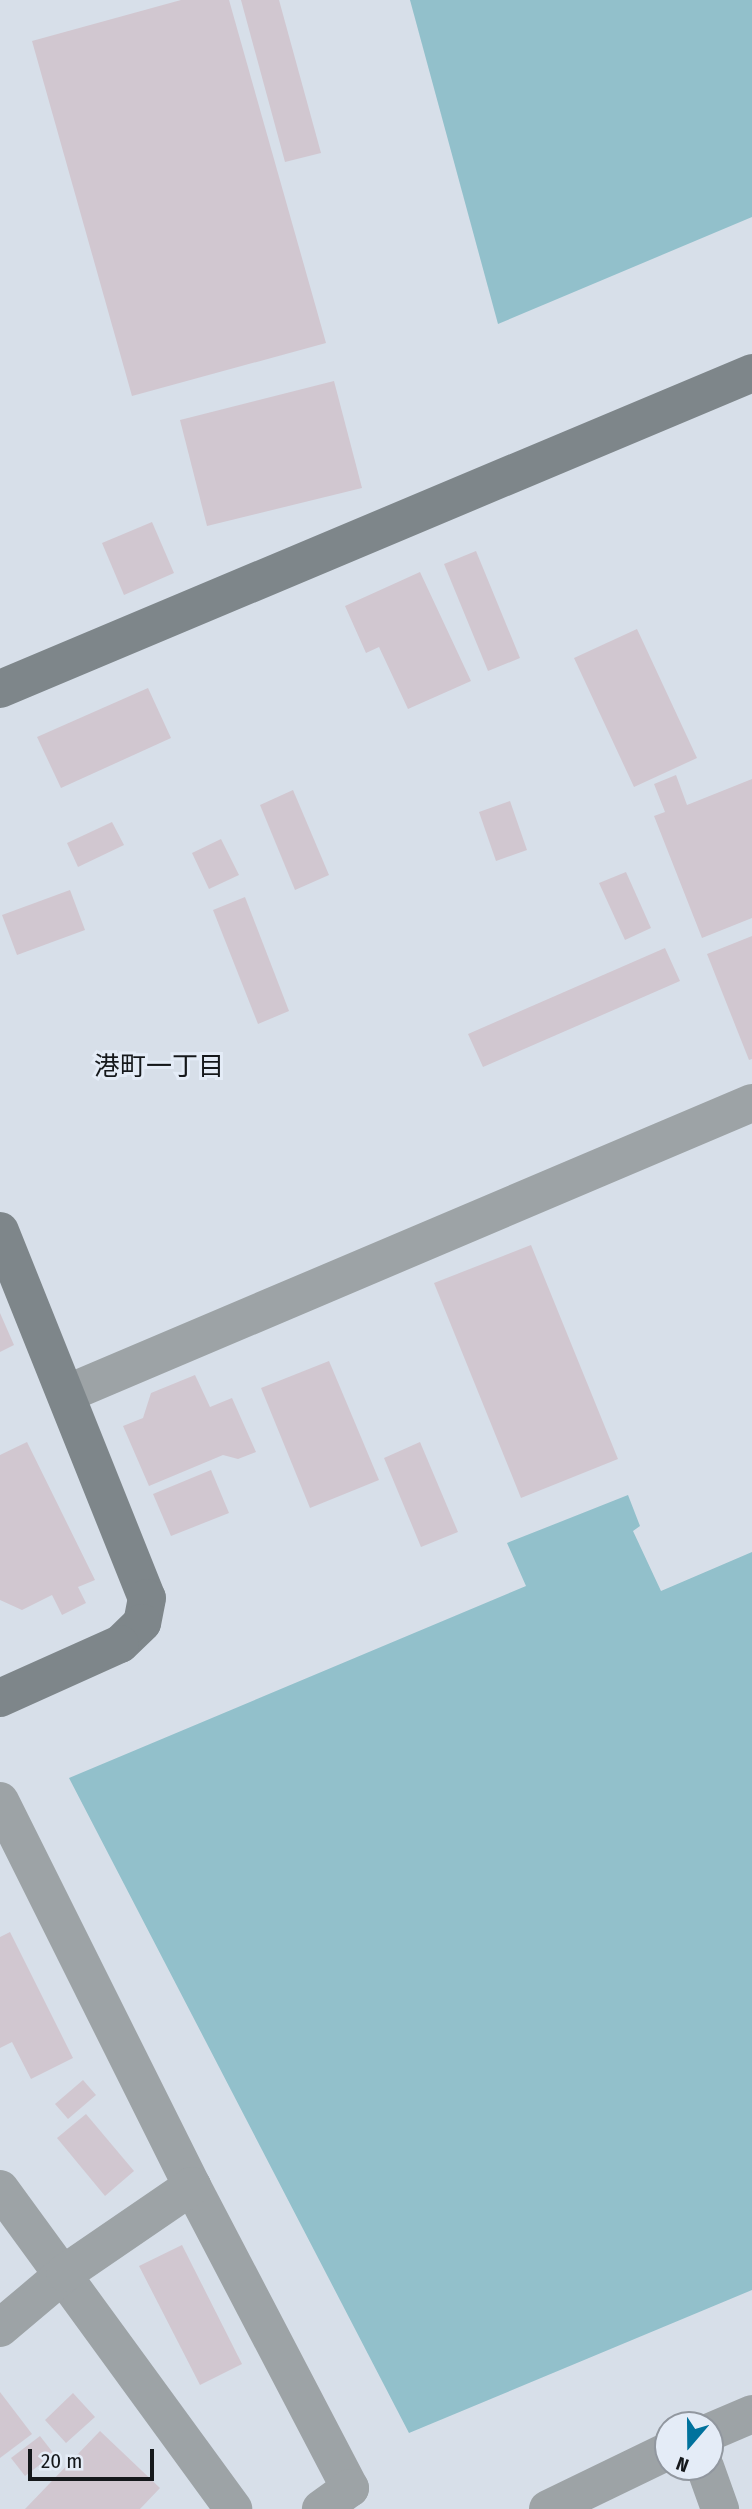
<!DOCTYPE html>
<html>
<head>
<meta charset="utf-8">
<style>
  body { margin:0 }
  #map { position:relative; width:752px; height:2509px; overflow:hidden; background:#d7dfe9; font-family:"Fira Sans Condensed","Noto Sans JP",sans-serif }
  div>[style] { position:absolute }
  [style*='--x'] { left:calc(var(--x)*1px); top:calc(var(--y)*1px); width:calc(var(--w)*1px); rotate:calc(var(--a)*1deg) }
  .water>* { inset:0; background:#92c0cb }
  .building>* { inset:0; background:#d1c7d0 }
  .street>* { height:38px; margin:-19px; padding:0 19px; transform-origin:19px; border-radius:19px; background:#9da3a6 }
  .secondary>* { height:38px; margin:-19px; padding:0 19px; transform-origin:19px; border-radius:19px; background:#7e868a }
  span { translate:-50% -50%; white-space:nowrap; text-align:center; line-height:1.15; -webkit-text-stroke:6px #e4ecf7; paint-order:stroke }
  .neighbourhood-label { font-size:26px; color:#15181b }
  .north { position:absolute; left:654px; top:2411px; width:70px; height:70px; box-sizing:border-box; background:#e4ecf7; border:2px solid #91979f; border-radius:50%; rotate:200deg; font-size:19px; font-weight:700; line-height:28px; text-align:center; color:#15181b }
  .north::after { content:''; display:block; margin:auto; width:24px; height:32px; background:#00729d; clip-path:polygon(50% 0,100% 100%,50% 72%,0 100%) }
  .scale { position:absolute; left:28px; top:2449px; width:126px; height:32px; box-sizing:border-box; border:4px solid #15181b; border-top:0; padding-left:9px; font-size:21px; line-height:24px; white-space:nowrap; color:#15181b; -webkit-text-stroke:5px #e4ecf7; paint-order:stroke }
</style>
</head>
<body>
<div id="map">
  <div class="water">
    <div style="clip-path:polygon(410px 0,752px 0,752px 217px,498px 324px)"></div>
    <div style="clip-path:polygon(628px 1495px,640px 1526px,633px 1531px,661px 1591px,752px 1552px,752px 2290px,409px 2433px,69px 1778px,526px 1586px,507px 1543px)"></div>
  </div>
  <div class="building">
    <div style="clip-path:polygon(181px 0,229px 0,326px 343px,132px 396px,32px 41px)"></div>
    <div style="clip-path:polygon(241px 0,279px 0,321px 153px,285px 162px)"></div>
    <div style="clip-path:polygon(334px 381px,362px 488px,207px 526px,180px 420px)"></div>
    <div style="clip-path:polygon(152px 522px,174px 573px,124px 595px,102px 543px)"></div>
    <div style="clip-path:polygon(476px 551px,520px 658px,488px 671px,444px 564px)"></div>
    <div style="clip-path:polygon(420px 572px,471px 681px,408px 709px,379px 647px,366px 653px,345px 606px)"></div>
    <div style="clip-path:polygon(637px 629px,697px 758px,634px 787px,574px 658px)"></div>
    <div style="clip-path:polygon(148px 688px,171px 738px,61px 788px,37px 737px)"></div>
    <div style="clip-path:polygon(676px 775px,687px 805px,752px 779px,752px 918px,702px 938px,654px 816px,665px 812px,654px 784px)"></div>
    <div style="clip-path:polygon(293px 790px,329px 875px,295px 890px,260px 805px)"></div>
    <div style="clip-path:polygon(510px 801px,527px 850px,496px 861px,479px 812px)"></div>
    <div style="clip-path:polygon(112px 822px,124px 845px,78px 867px,67px 843px)"></div>
    <div style="clip-path:polygon(221px 839px,239px 875px,209px 889px,192px 853px)"></div>
    <div style="clip-path:polygon(626px 872px,651px 928px,625px 940px,599px 883px)"></div>
    <div style="clip-path:polygon(70px 890px,85px 930px,17px 955px,2px 915px)"></div>
    <div style="clip-path:polygon(245px 897px,289px 1011px,258px 1024px,213px 910px)"></div>
    <div style="clip-path:polygon(752px 936px,752px 1059px,749px 1060px,707px 954px)"></div>
    <div style="clip-path:polygon(665px 948px,680px 981px,483px 1067px,468px 1034px)"></div>
    <div style="clip-path:polygon(531px 1245px,618px 1459px,521px 1498px,434px 1283px)"></div>
    <div style="clip-path:polygon(0 1313px,14px 1345px,0 1352px)"></div>
    <div style="clip-path:polygon(329px 1361px,379px 1480px,310px 1508px,261px 1388px)"></div>
    <div style="clip-path:polygon(195px 1375px,210px 1407px,232px 1398px,256px 1452px,238px 1459px,223px 1455px,149px 1486px,123px 1426px,143px 1418px,151px 1393px)"></div>
    <div style="clip-path:polygon(27px 1442px,95px 1580px,78px 1587px,86px 1603px,62px 1615px,52px 1595px,22px 1610px,0 1600px,0 1455px)"></div>
    <div style="clip-path:polygon(420px 1442px,458px 1532px,421px 1547px,384px 1458px)"></div>
    <div style="clip-path:polygon(211px 1470px,229px 1513px,171px 1536px,153px 1494px)"></div>
    <div style="clip-path:polygon(10px 1932px,73px 2058px,31px 2079px,12px 2042px,0 2048px,0 1937px)"></div>
    <div style="clip-path:polygon(83px 2080px,96px 2095px,68px 2119px,55px 2104px)"></div>
    <div style="clip-path:polygon(86px 2114px,134px 2171px,105px 2196px,57px 2138px)"></div>
    <div style="clip-path:polygon(182px 2245px,242px 2364px,200px 2385px,139px 2266px)"></div>
    <div style="clip-path:polygon(0 2392px,32px 2434px,0 2458px)"></div>
    <div style="clip-path:polygon(73px 2393px,95px 2417px,66px 2443px,45px 2420px)"></div>
    <div style="clip-path:polygon(100px 2431px,160px 2488px,140px 2509px,25px 2509px)"></div>
    <div style="clip-path:polygon(40px 2436px,54px 2454px,25px 2476px,11px 2458px)"></div>
  </div>
  <div class="street">
    <div style="--x:66;--y:1394;--w:745;--a:-22.99"></div>
    <div style="--x:0;--y:1801;--w:430;--a:63.5"></div>
    <div style="--x:192;--y:2186;--w:341;--a:62.4"></div>
    <div style="--x:350;--y:2488;--w:36;--a:144"></div>
    <div style="--x:0;--y:2189;--w:396;--a:53.9"></div>
    <div style="--x:0;--y:2328;--w:85;--a:-40.2"></div>
    <div style="--x:65;--y:2273;--w:154;--a:-34.4"></div>
    <div style="--x:710;--y:2432;--w:46;--a:-23.2"></div>
    <div style="--x:705;--y:2467;--w:45;--a:70.3"></div>
    <div style="--x:548;--y:2509;--w:133;--a:-25.8"></div>
  </div>
  <div class="secondary">
    <div style="--x:0;--y:689;--w:816;--a:-22.79"></div>
    <div style="--x:0;--y:1231;--w:395;--a:68.2"></div>
    <div style="--x:147;--y:1598;--w:25;--a:101"></div>
    <div style="--x:142;--y:1623;--w:30;--a:136"></div>
    <div style="--x:120;--y:1644;--w:132;--a:155.8"></div>
  </div>
  <div class="neighbourhood-label">
    <span style="left:159px;top:1067px">港町一丁目</span>
  </div>
  <div class="north">N</div>
  <div class="scale">20 m</div>
</div>
</body>
</html>
